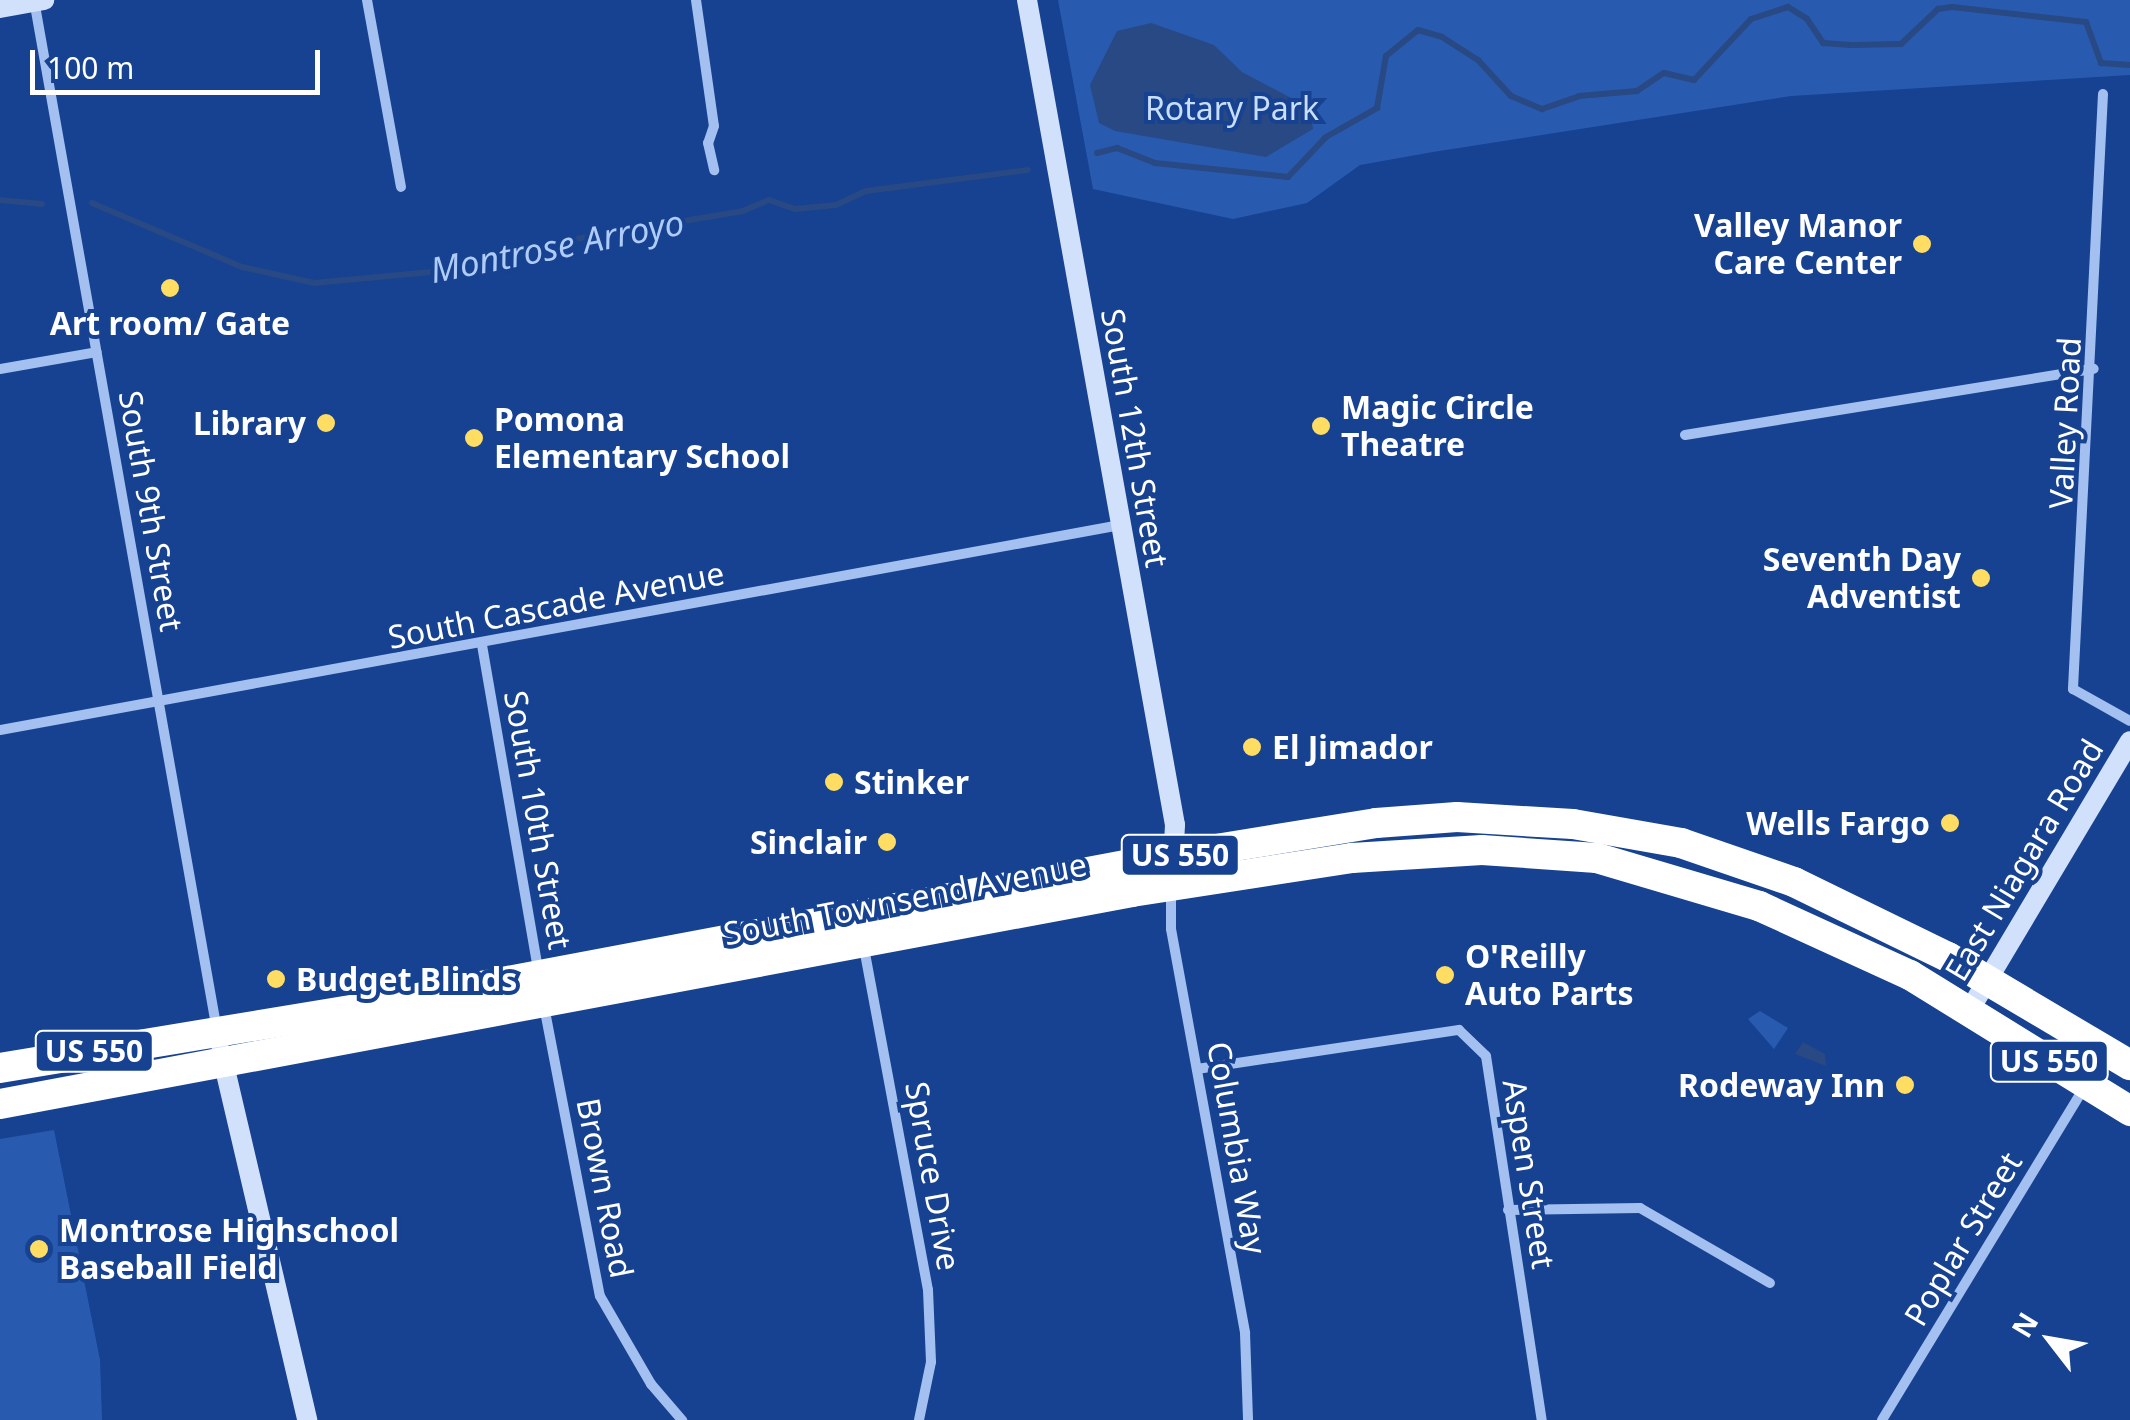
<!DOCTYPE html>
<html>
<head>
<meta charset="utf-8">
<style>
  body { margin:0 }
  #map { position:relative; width:2130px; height:1420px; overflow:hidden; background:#164291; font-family:"Noto Sans",sans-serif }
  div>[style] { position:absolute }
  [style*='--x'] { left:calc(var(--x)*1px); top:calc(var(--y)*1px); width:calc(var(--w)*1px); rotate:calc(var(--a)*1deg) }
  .green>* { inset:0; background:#285baf }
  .water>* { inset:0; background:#284983 }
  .stream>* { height:6px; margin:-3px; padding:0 3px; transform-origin:3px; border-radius:3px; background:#284983 }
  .street>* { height:10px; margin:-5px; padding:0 5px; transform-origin:5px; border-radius:5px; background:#a3c0f0 }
  .secondary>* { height:20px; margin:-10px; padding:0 10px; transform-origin:10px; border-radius:10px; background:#d1e0fb }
  .highway>* { height:30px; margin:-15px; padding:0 15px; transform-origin:15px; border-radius:15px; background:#fff }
  .dots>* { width:28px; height:28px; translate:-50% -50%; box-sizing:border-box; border:5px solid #164291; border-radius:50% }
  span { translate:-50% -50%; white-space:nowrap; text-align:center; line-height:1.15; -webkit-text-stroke:8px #164291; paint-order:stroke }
  .shield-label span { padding:2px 8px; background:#164291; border:2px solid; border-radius:8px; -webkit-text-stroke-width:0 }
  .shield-label { font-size:30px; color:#fff; font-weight:700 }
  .park-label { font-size:32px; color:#c9ddfc }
  .poi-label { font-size:32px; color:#fff; font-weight:700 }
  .right { translate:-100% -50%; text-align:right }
  .left { translate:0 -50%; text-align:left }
  .street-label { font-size:32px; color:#fff }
  .water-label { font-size:35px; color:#afcbf7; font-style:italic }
  .north { position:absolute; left:2000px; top:1290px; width:100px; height:100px; -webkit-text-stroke:8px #164291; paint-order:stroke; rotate:301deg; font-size:28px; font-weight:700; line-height:40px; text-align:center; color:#fff }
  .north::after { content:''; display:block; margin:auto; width:35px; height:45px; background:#fff; clip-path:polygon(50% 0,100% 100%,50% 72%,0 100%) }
  .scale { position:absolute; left:30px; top:50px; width:290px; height:45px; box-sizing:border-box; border:5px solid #fff; border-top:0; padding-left:12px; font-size:30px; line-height:35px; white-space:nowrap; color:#fff; -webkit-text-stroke:8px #164291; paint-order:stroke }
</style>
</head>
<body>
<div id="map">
  <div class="green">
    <div style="clip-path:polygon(1058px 0,2130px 0,2130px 75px,1791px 96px,1433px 152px,1360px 165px,1307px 203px,1233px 219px,1093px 189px)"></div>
    <div style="clip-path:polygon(1760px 1011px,1788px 1028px,1774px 1049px,1748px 1019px)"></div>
    <div style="clip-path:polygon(54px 1130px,100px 1360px,102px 1420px,0 1420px,0 1139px)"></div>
  </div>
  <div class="water">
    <div style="clip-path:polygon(1151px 23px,1214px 45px,1242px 72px,1310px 108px,1313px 129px,1266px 157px,1115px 131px,1099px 123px,1090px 85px,1117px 31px)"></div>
    <div style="clip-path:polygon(1803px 1042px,1825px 1054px,1826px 1066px,1795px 1054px)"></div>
  </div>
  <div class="stream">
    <div style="--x:1097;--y:153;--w:21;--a:-14"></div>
    <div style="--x:1117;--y:148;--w:41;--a:21.5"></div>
    <div style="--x:1155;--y:163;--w:134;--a:6"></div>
    <div style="--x:1288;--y:177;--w:55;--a:-46.5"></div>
    <div style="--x:1326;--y:137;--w:59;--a:-29.6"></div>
    <div style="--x:1377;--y:108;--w:53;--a:-80.2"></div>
    <div style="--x:1386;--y:56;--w:41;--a:-39.1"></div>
    <div style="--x:1418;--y:30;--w:25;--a:16"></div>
    <div style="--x:1442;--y:37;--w:43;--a:32.6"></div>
    <div style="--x:1478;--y:60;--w:49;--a:47.5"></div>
    <div style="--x:1511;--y:96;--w:34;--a:23"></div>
    <div style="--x:1542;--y:109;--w:39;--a:-19"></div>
    <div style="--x:1579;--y:96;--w:58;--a:-4.9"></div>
    <div style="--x:1637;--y:91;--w:32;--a:-34"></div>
    <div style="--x:1664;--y:73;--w:31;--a:13"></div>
    <div style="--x:1694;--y:80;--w:83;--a:-46.9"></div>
    <div style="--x:1751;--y:19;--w:39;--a:-18"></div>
    <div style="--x:1788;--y:7;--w:22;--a:32"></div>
    <div style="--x:1807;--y:19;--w:29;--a:56"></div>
    <div style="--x:1823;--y:43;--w:28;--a:4"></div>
    <div style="--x:1851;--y:45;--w:50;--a:-1.1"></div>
    <div style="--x:1901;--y:44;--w:51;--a:-43.4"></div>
    <div style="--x:1938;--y:9;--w:14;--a:-8"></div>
    <div style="--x:1952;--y:7;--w:135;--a:6.4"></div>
    <div style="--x:2086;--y:22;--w:44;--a:69.9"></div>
    <div style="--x:2101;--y:63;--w:29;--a:4"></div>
    <div style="--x:0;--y:200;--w:42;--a:5.4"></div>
    <div style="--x:92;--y:203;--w:163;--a:23.1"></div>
    <div style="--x:242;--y:267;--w:74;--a:12.5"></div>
    <div style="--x:314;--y:283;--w:139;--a:-5.4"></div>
    <div style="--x:452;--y:270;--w:38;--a:-25"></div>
    <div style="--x:486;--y:254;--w:261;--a:-9.5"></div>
    <div style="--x:743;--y:211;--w:28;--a:-23"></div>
    <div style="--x:769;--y:200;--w:28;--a:19"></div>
    <div style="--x:795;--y:209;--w:41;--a:-5.6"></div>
    <div style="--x:836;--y:205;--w:33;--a:-25"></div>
    <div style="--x:866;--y:191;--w:163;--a:-7.4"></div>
  </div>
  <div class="street">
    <div style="--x:34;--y:0;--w:1047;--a:79.93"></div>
    <div style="--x:367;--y:0;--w:190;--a:79.7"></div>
    <div style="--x:696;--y:0;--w:127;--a:81.9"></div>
    <div style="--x:714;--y:126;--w:18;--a:109"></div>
    <div style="--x:708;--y:143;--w:28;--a:77"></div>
    <div style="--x:2103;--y:94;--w:596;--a:92.89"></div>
    <div style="--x:2073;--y:689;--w:65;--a:29.3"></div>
    <div style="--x:0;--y:369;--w:98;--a:-9.9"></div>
    <div style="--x:1685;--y:435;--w:414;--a:-9.2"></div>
    <div style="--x:482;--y:645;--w:329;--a:80.2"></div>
    <div style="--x:0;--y:730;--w:1139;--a:-10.37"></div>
    <div style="--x:1171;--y:888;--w:41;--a:90"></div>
    <div style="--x:1171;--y:929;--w:411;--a:79.6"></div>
    <div style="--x:1245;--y:1333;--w:87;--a:88"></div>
    <div style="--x:864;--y:948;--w:348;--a:79.4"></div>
    <div style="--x:928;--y:1290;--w:72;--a:87.6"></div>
    <div style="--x:931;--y:1362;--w:59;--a:101.7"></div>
    <div style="--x:544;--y:1006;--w:295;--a:79.1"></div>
    <div style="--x:600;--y:1296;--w:102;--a:59.9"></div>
    <div style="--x:651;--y:1384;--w:48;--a:49.3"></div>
    <div style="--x:1197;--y:1069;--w:265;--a:-8.5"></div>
    <div style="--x:1459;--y:1030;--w:37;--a:44"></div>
    <div style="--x:1486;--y:1056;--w:368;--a:81.3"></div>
    <div style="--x:1508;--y:1210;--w:132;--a:-0.9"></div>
    <div style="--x:1640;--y:1208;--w:150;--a:30"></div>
    <div style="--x:1882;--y:1420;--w:387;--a:-58.7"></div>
  </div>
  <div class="secondary">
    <div style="--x:1027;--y:0;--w:838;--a:79.83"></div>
    <div style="--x:1175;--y:825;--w:39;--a:93"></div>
    <div style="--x:0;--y:8;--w:45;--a:-10.3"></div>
    <div style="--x:1969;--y:1011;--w:314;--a:-59.2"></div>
    <div style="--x:221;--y:1052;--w:378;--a:76.8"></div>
  </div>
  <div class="highway">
    <div style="--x:0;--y:1068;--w:380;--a:-9.4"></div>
    <div style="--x:375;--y:1006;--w:812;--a:-10.65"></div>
    <div style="--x:1173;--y:856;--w:206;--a:-9.2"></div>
    <div style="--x:1376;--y:823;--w:81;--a:-4.2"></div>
    <div style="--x:1457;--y:817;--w:116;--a:3.5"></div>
    <div style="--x:1573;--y:824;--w:110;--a:10"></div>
    <div style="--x:1681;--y:843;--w:120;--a:19"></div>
    <div style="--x:1794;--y:882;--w:171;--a:26"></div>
    <div style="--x:1948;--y:957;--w:212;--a:30.7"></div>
    <div style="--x:0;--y:1104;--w:1152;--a:-10.61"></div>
    <div style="--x:1132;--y:892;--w:223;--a:-8.8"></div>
    <div style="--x:1352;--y:858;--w:130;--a:-3.5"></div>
    <div style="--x:1482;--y:850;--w:115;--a:4"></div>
    <div style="--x:1597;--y:858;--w:169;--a:16.5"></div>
    <div style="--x:1759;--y:906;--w:166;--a:24.6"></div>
    <div style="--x:1910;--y:975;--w:259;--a:31.7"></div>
  </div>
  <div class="dots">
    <div style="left:1922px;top:244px;background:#ffdd62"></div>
    <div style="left:170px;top:288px;background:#ffdd62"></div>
    <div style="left:326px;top:423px;background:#ffdd62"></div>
    <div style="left:1321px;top:426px;background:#ffdd62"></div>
    <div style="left:474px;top:438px;background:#ffdd62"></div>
    <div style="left:1981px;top:578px;background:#ffdd62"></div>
    <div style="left:1252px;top:747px;background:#ffdd62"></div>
    <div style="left:834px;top:782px;background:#ffdd62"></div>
    <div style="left:1950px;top:823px;background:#ffdd62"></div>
    <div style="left:887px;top:842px;background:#ffdd62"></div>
    <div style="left:1445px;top:975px;background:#ffdd62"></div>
    <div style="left:276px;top:979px;background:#ffdd62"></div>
    <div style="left:1905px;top:1085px;background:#ffdd62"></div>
    <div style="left:39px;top:1249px;background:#ffdd62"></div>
  </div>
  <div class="shield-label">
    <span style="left:1180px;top:855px">US 550</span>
    <span style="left:94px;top:1051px">US 550</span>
    <span style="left:2049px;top:1061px">US 550</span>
  </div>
  <div class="park-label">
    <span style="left:1232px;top:108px">Rotary Park</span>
  </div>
  <div class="poi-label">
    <span class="right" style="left:1902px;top:244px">Valley Manor<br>Care Center</span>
    <span style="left:170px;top:323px">Art room/ Gate</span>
    <span class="left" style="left:1341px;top:426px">Magic Circle<br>Theatre</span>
    <span class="left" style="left:494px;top:438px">Pomona<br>Elementary School</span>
    <span class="right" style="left:306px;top:423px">Library</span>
    <span class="right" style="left:1961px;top:578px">Seventh Day<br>Adventist</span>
    <span class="left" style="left:1272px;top:747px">El Jimador</span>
    <span class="left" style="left:854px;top:782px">Stinker</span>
    <span class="right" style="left:1930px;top:823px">Wells Fargo</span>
    <span class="right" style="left:867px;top:842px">Sinclair</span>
    <span class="left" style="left:1465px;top:975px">O'Reilly<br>Auto Parts</span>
    <span class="left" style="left:296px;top:979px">Budget Blinds</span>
    <span class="right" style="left:1885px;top:1085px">Rodeway Inn</span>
    <span class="left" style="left:59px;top:1249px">Montrose Highschool<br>Baseball Field</span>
  </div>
  <div class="street-label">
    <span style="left:2065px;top:423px;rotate:-87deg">Valley Road</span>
    <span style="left:1135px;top:438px;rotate:80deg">South 12th Street</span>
    <span style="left:151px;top:511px;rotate:80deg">South 9th Street</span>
    <span style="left:556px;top:605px;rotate:-11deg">South Cascade Avenue</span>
    <span style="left:538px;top:820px;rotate:80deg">South 10th Street</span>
    <span style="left:2024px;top:860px;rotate:-59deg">East Niagara Road</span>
    <span style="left:905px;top:899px;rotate:-11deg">South Townsend Avenue</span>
    <span style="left:1237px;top:1148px;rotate:80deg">Columbia Way</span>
    <span style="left:1529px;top:1174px;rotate:81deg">Aspen Street</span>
    <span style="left:933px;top:1176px;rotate:80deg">Spruce Drive</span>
    <span style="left:605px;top:1188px;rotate:79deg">Brown Road</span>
    <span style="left:1963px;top:1239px;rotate:-59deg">Poplar Street</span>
  </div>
  <div class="water-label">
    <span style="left:557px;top:246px;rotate:-11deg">Montrose Arroyo</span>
  </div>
  <div class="north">N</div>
  <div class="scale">100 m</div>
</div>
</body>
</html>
